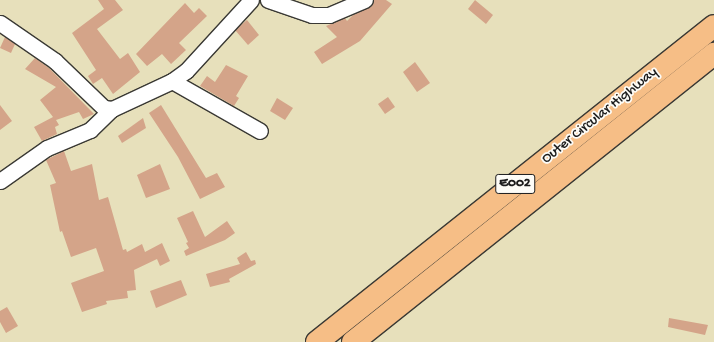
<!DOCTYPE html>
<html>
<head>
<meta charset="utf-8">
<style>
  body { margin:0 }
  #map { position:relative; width:714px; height:342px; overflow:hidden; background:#e7e0bb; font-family:"Gochi Hand",sans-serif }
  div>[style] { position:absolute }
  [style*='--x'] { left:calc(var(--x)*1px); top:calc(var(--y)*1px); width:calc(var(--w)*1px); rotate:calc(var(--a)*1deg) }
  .building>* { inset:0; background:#d4a489 }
  .roads { filter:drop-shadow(1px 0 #3a3934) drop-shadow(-1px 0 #3a3934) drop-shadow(0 1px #3a3934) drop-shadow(0 -1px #3a3934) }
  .minor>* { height:15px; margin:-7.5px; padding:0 7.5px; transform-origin:7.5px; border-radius:7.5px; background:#fff }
  .motorway>* { height:22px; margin:-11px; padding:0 11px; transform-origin:11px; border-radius:11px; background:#f6be86 }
  span { translate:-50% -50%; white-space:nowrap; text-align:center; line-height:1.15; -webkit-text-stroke:3.5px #fdfcf7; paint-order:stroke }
  .shield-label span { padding:1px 3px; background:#fdfcf7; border:1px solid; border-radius:3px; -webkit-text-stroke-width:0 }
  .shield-label { font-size:14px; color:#1c1c1c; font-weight:700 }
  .street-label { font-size:15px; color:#1c1c1c }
</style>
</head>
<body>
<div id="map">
  <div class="building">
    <div style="clip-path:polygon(98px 0,115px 0,123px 10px,97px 29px,120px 59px,128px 53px,140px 72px,113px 94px,102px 78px,93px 84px,88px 76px,96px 70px,72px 33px,104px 9px)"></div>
    <div style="clip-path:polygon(374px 0,386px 0,392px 4px,360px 41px,322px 64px,314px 52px,337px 37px,326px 26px,345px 18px,347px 21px,353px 15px,372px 6px)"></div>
    <div style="clip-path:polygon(475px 0,493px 15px,486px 24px,468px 9px)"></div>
    <div style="clip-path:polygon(185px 3px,194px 13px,199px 8px,207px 16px,179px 43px,186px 50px,171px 64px,162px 54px,147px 66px,136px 54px)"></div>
    <div style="clip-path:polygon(247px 20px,259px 35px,248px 45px,235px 30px)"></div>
    <div style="clip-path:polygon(5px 37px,15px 44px,11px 53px,0 48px)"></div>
    <div style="clip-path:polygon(35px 58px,49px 68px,94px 114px,83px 119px,79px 112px,56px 120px,59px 125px,55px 127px,57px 134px,42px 141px,34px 127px,53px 117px,40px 100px,56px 87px,25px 69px)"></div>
    <div style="clip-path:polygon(415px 62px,430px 83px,417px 92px,403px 72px)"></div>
    <div style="clip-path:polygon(226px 65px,248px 76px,236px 96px,239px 98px,234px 106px,200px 86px,207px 76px,215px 82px)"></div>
    <div style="clip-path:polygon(388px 97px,395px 107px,385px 114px,378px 104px)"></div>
    <div style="clip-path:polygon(277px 98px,293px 108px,285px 120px,270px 111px)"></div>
    <div style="clip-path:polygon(0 105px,12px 121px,0 130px)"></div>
    <div style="clip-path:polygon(161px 105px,206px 178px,217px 173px,225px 187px,200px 199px,178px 157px,149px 113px)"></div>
    <div style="clip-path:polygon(143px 118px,146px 128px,122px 143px,118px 136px)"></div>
    <div style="clip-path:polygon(64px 151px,71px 171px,92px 164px,99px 200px,108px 197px,123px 250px,126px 249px,127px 252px,142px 244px,145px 252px,162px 243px,170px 261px,160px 266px,157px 259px,134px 270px,136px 290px,127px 291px,128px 298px,106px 301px,107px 304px,82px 312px,71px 283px,104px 271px,96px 248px,71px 257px,62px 231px,60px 232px,50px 185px,56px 183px,46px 160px)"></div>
    <div style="clip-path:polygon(160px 164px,170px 189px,146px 198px,137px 175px)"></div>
    <div style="clip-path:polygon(193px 211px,205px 237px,227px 221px,235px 233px,225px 240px,186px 256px,184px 251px,189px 248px,186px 243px,188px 242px,177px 218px)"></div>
    <div style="clip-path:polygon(246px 252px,251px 261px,255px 260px,256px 264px,229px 279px,230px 282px,210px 287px,206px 274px,240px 264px,237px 258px)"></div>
    <div style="clip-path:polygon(181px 280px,187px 295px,156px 308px,150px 291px)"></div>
    <div style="clip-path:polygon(7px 307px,18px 326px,6px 333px,0 322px,0 311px)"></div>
    <div style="clip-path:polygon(669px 318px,708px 325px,705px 335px,668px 327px)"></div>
  </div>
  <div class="roads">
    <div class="minor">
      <div style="--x:268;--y:0;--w:46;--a:18.8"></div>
      <div style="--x:312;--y:15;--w:17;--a:0"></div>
      <div style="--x:329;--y:15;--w:39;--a:-23"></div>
      <div style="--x:0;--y:23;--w:67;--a:34.6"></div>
      <div style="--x:55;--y:61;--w:68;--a:43.8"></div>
      <div style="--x:104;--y:108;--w:8;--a:7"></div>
      <div style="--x:112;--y:109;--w:66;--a:-25"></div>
      <div style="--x:172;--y:81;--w:17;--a:-36"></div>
      <div style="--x:186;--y:71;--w:96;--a:-47.5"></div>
      <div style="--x:172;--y:81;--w:101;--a:29.6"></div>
      <div style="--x:0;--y:181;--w:57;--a:-35.1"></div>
      <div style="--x:47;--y:148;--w:47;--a:-22.7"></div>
      <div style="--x:90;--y:130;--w:30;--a:-44"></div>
    </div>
    <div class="motorway">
      <div style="--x:317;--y:342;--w:507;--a:-38.52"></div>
      <div style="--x:353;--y:342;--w:462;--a:-38.6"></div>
    </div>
  </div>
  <div class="shield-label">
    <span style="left:515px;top:184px">E002</span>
  </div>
  <div class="street-label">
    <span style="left:600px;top:116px;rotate:-39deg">Outer Circular Highway</span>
  </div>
</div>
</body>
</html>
